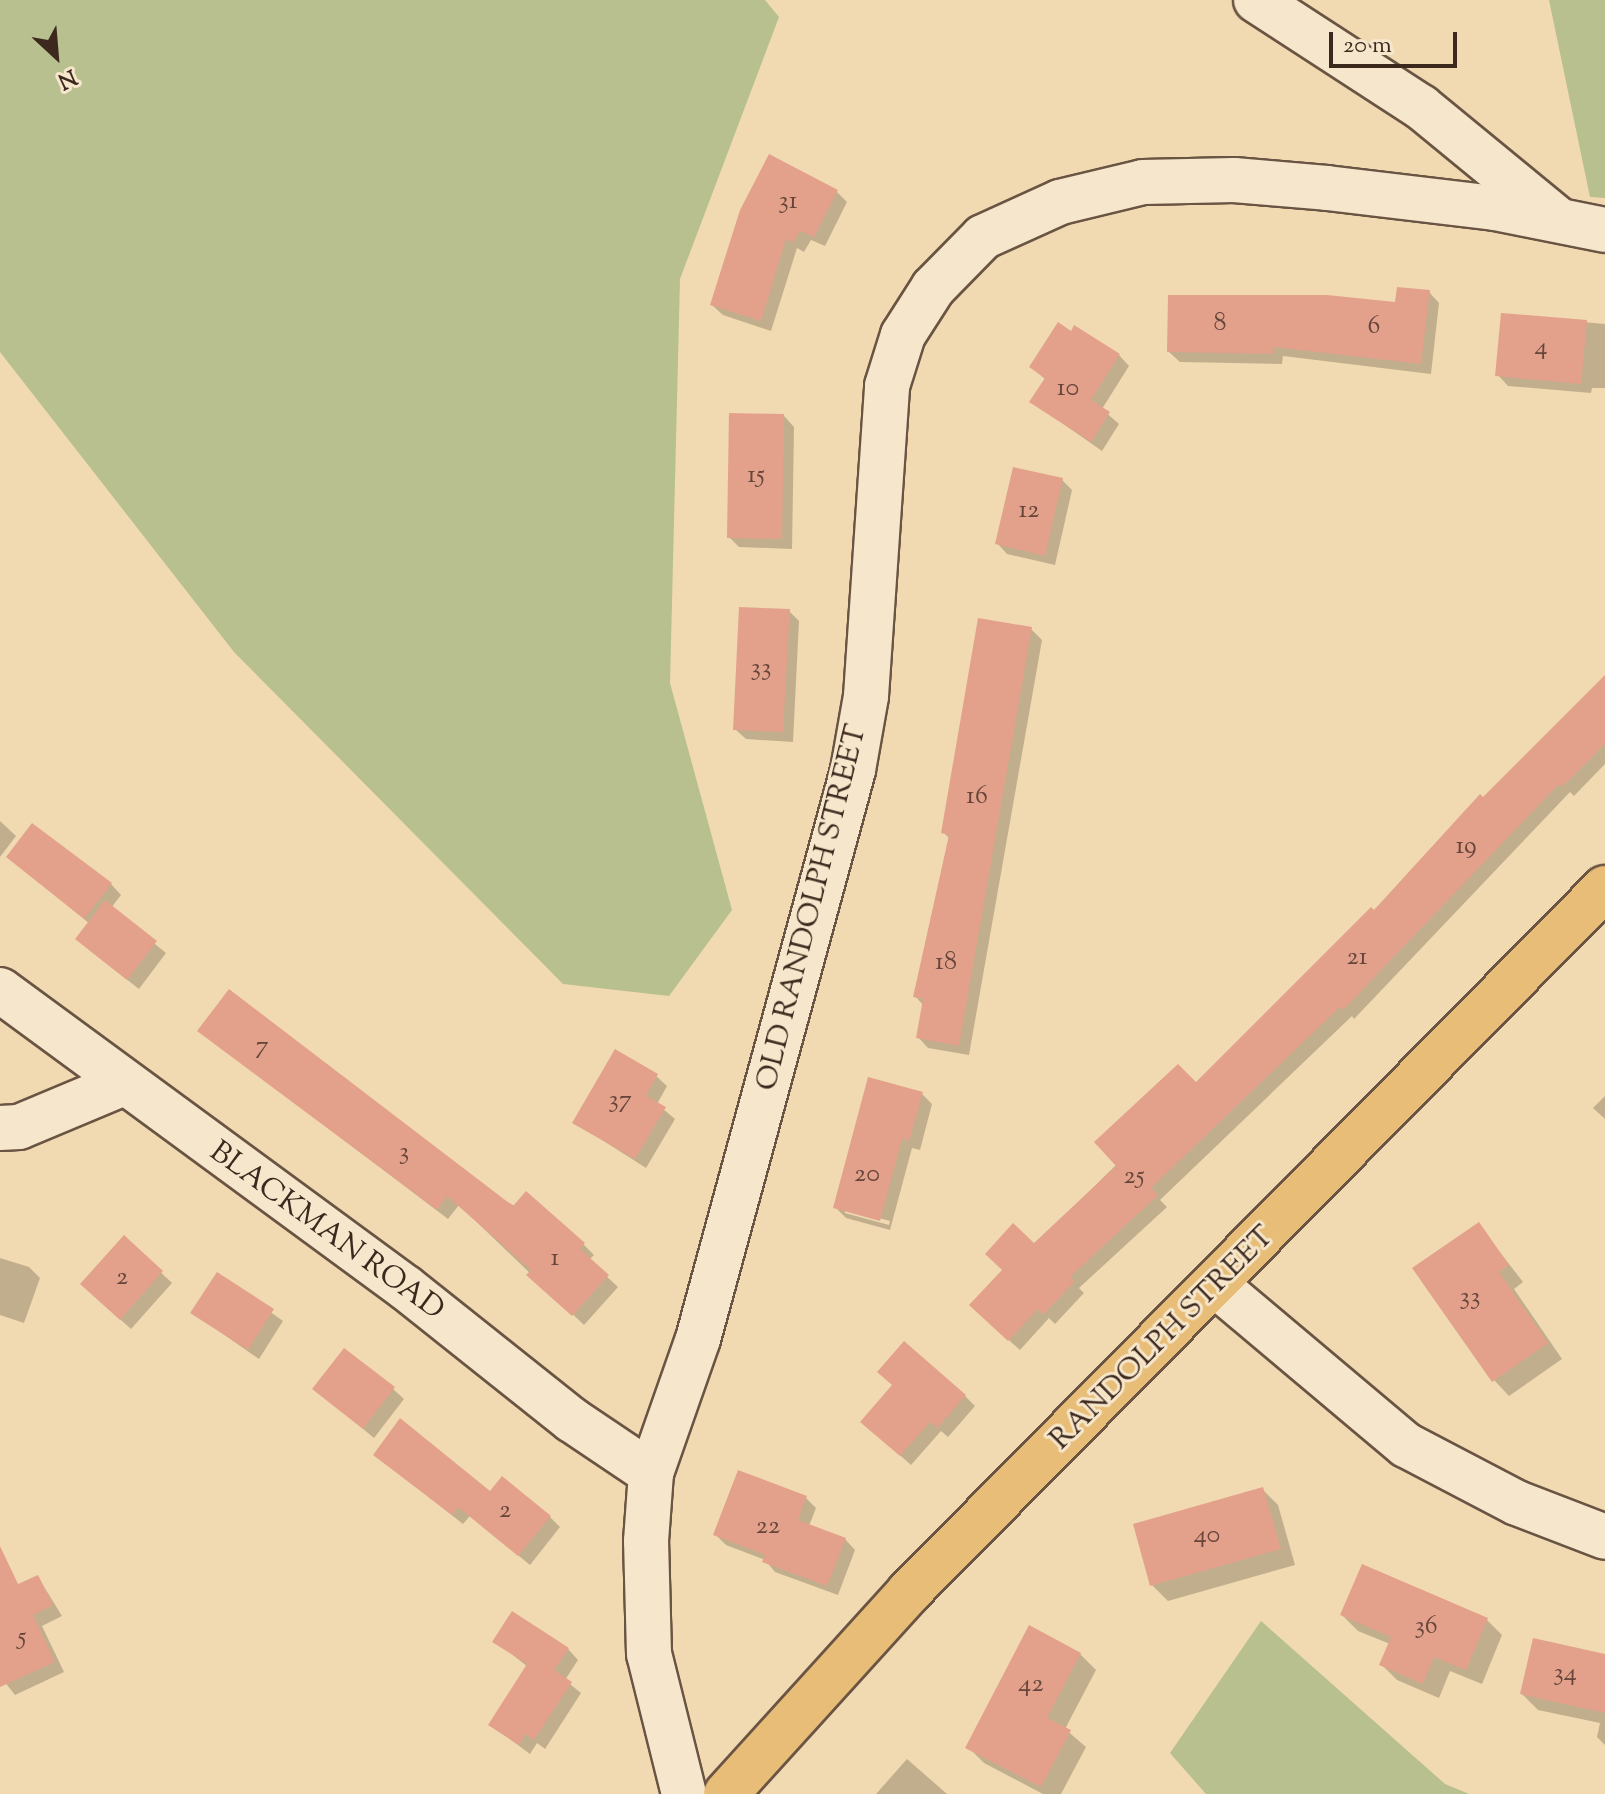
<!DOCTYPE html>
<html>
<head>
<meta charset="utf-8">
<style>
  body { margin:0 }
  #map { position:relative; width:1605px; height:1794px; overflow:hidden; background:#f1dab1; font-family:"Sorts Mill Goudy",serif }
  div>[style] { position:absolute }
  [style*='--x'] { left:calc(var(--x)*1px); top:calc(var(--y)*1px); width:calc(var(--w)*1px); rotate:calc(var(--a)*1deg) }
  .green>* { inset:0; background:#b7c08e }
  .shadow>* { inset:0; background:#0003 }
  .building>* { inset:0; background:#e3a18c }
  .roads { filter:drop-shadow(2px 0 #6a5443) drop-shadow(-2px 0 #6a5443) drop-shadow(0 2px #6a5443) drop-shadow(0 -2px #6a5443) }
  .minor>* { height:44px; margin:-22px; padding:0 22px; transform-origin:22px; border-radius:22px; background:#f6e7cc }
  .major>* { height:44px; margin:-22px; padding:0 22px; transform-origin:22px; border-radius:22px; background:#e8bd78 }
  span { translate:-50% -50%; white-space:nowrap; text-align:center; line-height:1.15; -webkit-text-stroke:6px #f6e7cc; paint-order:stroke }
  .number-label { font-size:26px; color:#66463a }
  .number-label span { -webkit-text-stroke-width:0 }
  .street-label { font-size:30px; color:#3d281e }
  .north { position:absolute; left:16px; top:16px; width:80px; height:80px; -webkit-text-stroke:6px #f6e7cc; paint-order:stroke; rotate:154deg; font-size:22px; font-weight:700; line-height:32px; text-align:center; color:#3d281e }
  .north::after { content:''; display:block; margin:auto; width:28px; height:36px; background:#3d281e; clip-path:polygon(50% 0,100% 100%,50% 72%,0 100%) }
  .scale { position:absolute; left:1329px; top:32px; width:128px; height:36px; box-sizing:border-box; border:4px solid #3d281e; border-top:0; padding-left:10px; font-size:24px; line-height:28px; white-space:nowrap; color:#3d281e; -webkit-text-stroke:6px #f6e7cc; paint-order:stroke }
</style>
</head>
<body>
<div id="map">
  <div class="green">
    <div style="clip-path:polygon(0 0,765px 0,779px 17px,680px 279px,670px 683px,732px 910px,669px 996px,563px 984px,234px 652px,0 352px)"></div>
    <div style="clip-path:polygon(1549px 0,1605px 0,1605px 198px,1590px 197px)"></div>
    <div style="clip-path:polygon(1261px 1621px,1445px 1784px,1469px 1794px,1206px 1794px,1170px 1753px)"></div>
  </div>
  <div class="shadow">
    <div style="clip-path:polygon(837px 192px,847px 202px,825px 246px,811px 240px,804px 252px,797px 248px,771px 331px,723px 315px,712px 305px)"></div>
    <div style="clip-path:polygon(1429px 292px,1439px 303px,1431px 374px,1283px 356px,1282px 364px,1180px 362px,1169px 352px,1397px 305px)"></div>
    <div style="clip-path:polygon(1503px 315px,1605px 324px,1605px 388px,1592px 388px,1591px 393px,1508px 386px,1498px 375px)"></div>
    <div style="clip-path:polygon(1119px 355px,1129px 366px,1102px 409px,1119px 424px,1102px 451px,1032px 402px,1046px 380px,1031px 367px)"></div>
    <div style="clip-path:polygon(784px 416px,794px 427px,792px 549px,739px 547px,729px 537px)"></div>
    <div style="clip-path:polygon(1062px 480px,1072px 490px,1055px 565px,1007px 554px,997px 543px)"></div>
    <div style="clip-path:polygon(789px 611px,799px 621px,793px 742px,746px 739px,735px 729px)"></div>
    <div style="clip-path:polygon(1031px 629px,1042px 640px,969px 1055px,928px 1048px,918px 1037px,924px 1006px,915px 996px,950px 839px,943px 832px)"></div>
    <div style="clip-path:polygon(1605px 682px,1605px 764px,1574px 796px,1570px 792px,1354px 1019px,1352px 1016px,1160px 1200px,1167px 1207px,1079px 1288px,1084px 1293px,1055px 1324px,1049px 1318px,1020px 1350px,982px 1316px,1034px 1246px)"></div>
    <div style="clip-path:polygon(0 821px,16px 836px,0 857px)"></div>
    <div style="clip-path:polygon(33px 826px,111px 884px,121px 895px,111px 908px,166px 953px,139px 989px,88px 949px,90px 924px,9px 857px)"></div>
    <div style="clip-path:polygon(200px 1031px,583px 1244px,594px 1255px,589px 1260px,618px 1287px,584px 1325px,459px 1205px,448px 1219px)"></div>
    <div style="clip-path:polygon(656px 1076px,667px 1086px,657px 1104px,675px 1119px,646px 1168px,574px 1122px)"></div>
    <div style="clip-path:polygon(evenodd,922px 1094px,932px 1104px,920px 1150px,912px 1148px,890px 1230px,846px 1218px,835px 1207px,922px 1094px,845px 1209px,890px 1221px,889px 1225px,845px 1213px,845px 1209px)"></div>
    <div style="clip-path:polygon(1605px 1096px,1605px 1119px,1593px 1108px)"></div>
    <div style="clip-path:polygon(1478px 1224px,1523px 1282px,1514px 1289px,1562px 1359px,1509px 1396px,1494px 1380px)"></div>
    <div style="clip-path:polygon(124px 1238px,172px 1283px,131px 1329px,93px 1295px)"></div>
    <div style="clip-path:polygon(0 1258px,29px 1267px,40px 1278px,24px 1323px,0 1315px)"></div>
    <div style="clip-path:polygon(218px 1275px,283px 1321px,259px 1359px,193px 1313px)"></div>
    <div style="clip-path:polygon(315px 1389px,393px 1389px,404px 1399px,374px 1438px)"></div>
    <div style="clip-path:polygon(965px 1396px,975px 1406px,948px 1437px,941px 1431px,911px 1465px,874px 1432px)"></div>
    <div style="clip-path:polygon(375px 1455px,491px 1494px,550px 1517px,560px 1527px,530px 1565px,470px 1516px,463px 1524px)"></div>
    <div style="clip-path:polygon(1262px 1489px,1278px 1505px,1295px 1565px,1168px 1601px,1152px 1585px)"></div>
    <div style="clip-path:polygon(806px 1498px,816px 1508px,809px 1526px,845px 1539px,855px 1550px,838px 1595px,775px 1572px,765px 1560px,726px 1545px,716px 1535px)"></div>
    <div style="clip-path:polygon(38px 1577px,62px 1616px,42px 1626px,64px 1672px,15px 1695px,0 1676px,0 1595px)"></div>
    <div style="clip-path:polygon(1342px 1615px,1486px 1619px,1502px 1635px,1482px 1684px,1450px 1671px,1439px 1698px,1397px 1680px,1382px 1665px,1390px 1644px,1358px 1631px)"></div>
    <div style="clip-path:polygon(495px 1641px,568px 1649px,578px 1660px,565px 1680px,581px 1693px,545px 1749px,537px 1743px,530px 1754px,491px 1725px,528px 1667px)"></div>
    <div style="clip-path:polygon(1080px 1654px,1096px 1670px,1065px 1729px,1086px 1747px,1061px 1794px,1043px 1794px,984px 1763px,968px 1747px)"></div>
    <div style="clip-path:polygon(1605px 1658px,1605px 1745px,1597px 1737px,1600px 1723px,1538px 1710px,1522px 1694px)"></div>
    <div style="clip-path:polygon(907px 1759px,947px 1794px,876px 1794px)"></div>
  </div>
  <div class="building">
    <div style="clip-path:polygon(769px 154px,838px 190px,814px 237px,800px 231px,793px 243px,786px 239px,761px 321px,710px 305px,740px 210px)"></div>
    <div style="clip-path:polygon(1397px 287px,1430px 290px,1421px 364px,1273px 347px,1273px 354px,1167px 352px,1168px 295px,1327px 295px,1395px 302px)"></div>
    <div style="clip-path:polygon(1501px 313px,1587px 320px,1581px 384px,1495px 376px)"></div>
    <div style="clip-path:polygon(1058px 322px,1071px 331px,1074px 325px,1120px 354px,1091px 400px,1110px 412px,1091px 442px,1029px 402px,1045px 378px,1029px 367px)"></div>
    <div style="clip-path:polygon(729px 413px,784px 414px,782px 539px,727px 538px)"></div>
    <div style="clip-path:polygon(1013px 467px,1063px 478px,1045px 556px,995px 544px)"></div>
    <div style="clip-path:polygon(739px 607px,790px 609px,783px 732px,733px 730px)"></div>
    <div style="clip-path:polygon(978px 618px,1032px 627px,959px 1046px,916px 1038px,923px 999px,913px 997px,949px 835px,941px 833px)"></div>
    <div style="clip-path:polygon(1605px 675px,1605px 744px,1562px 787px,1559px 784px,1343px 1010px,1340px 1007px,1151px 1188px,1158px 1195px,1070px 1277px,1075px 1281px,1043px 1315px,1038px 1309px,1008px 1341px,969px 1305px,1002px 1270px,985px 1254px,1013px 1223px,1034px 1243px,1116px 1166px,1094px 1142px,1178px 1064px,1196px 1082px,1371px 907px,1374px 910px,1480px 794px,1483px 797px)"></div>
    <div style="clip-path:polygon(32px 823px,112px 883px,84px 919px,6px 857px)"></div>
    <div style="clip-path:polygon(105px 900px,157px 941px,127px 980px,75px 939px)"></div>
    <div style="clip-path:polygon(229px 989px,513px 1206px,526px 1191px,585px 1243px,580px 1249px,609px 1275px,572px 1316px,526px 1275px,531px 1270px,447px 1196px,437px 1210px,197px 1031px)"></div>
    <div style="clip-path:polygon(615px 1049px,658px 1074px,646px 1096px,666px 1107px,635px 1159px,572px 1123px)"></div>
    <div style="clip-path:polygon(868px 1077px,923px 1092px,909px 1141px,902px 1139px,880px 1221px,833px 1208px)"></div>
    <div style="clip-path:polygon(1479px 1222px,1509px 1265px,1499px 1272px,1548px 1343px,1492px 1382px,1412px 1268px)"></div>
    <div style="clip-path:polygon(124px 1235px,163px 1271px,120px 1320px,80px 1284px)"></div>
    <div style="clip-path:polygon(217px 1272px,274px 1309px,248px 1350px,190px 1313px)"></div>
    <div style="clip-path:polygon(904px 1341px,966px 1395px,937px 1428px,930px 1422px,900px 1456px,860px 1422px,892px 1385px,877px 1372px)"></div>
    <div style="clip-path:polygon(344px 1348px,395px 1387px,363px 1429px,312px 1389px)"></div>
    <div style="clip-path:polygon(400px 1418px,490px 1491px,502px 1476px,551px 1516px,518px 1556px,458px 1507px,452px 1515px,373px 1455px)"></div>
    <div style="clip-path:polygon(738px 1470px,807px 1496px,798px 1520px,846px 1538px,827px 1586px,762px 1562px,765px 1555px,713px 1535px)"></div>
    <div style="clip-path:polygon(1263px 1487px,1281px 1549px,1150px 1586px,1133px 1524px)"></div>
    <div style="clip-path:polygon(0 1546px,18px 1584px,38px 1575px,53px 1605px,33px 1615px,55px 1662px,0 1687px)"></div>
    <div style="clip-path:polygon(1362px 1564px,1488px 1618px,1466px 1670px,1434px 1657px,1423px 1684px,1379px 1665px,1391px 1637px,1340px 1615px)"></div>
    <div style="clip-path:polygon(512px 1611px,569px 1648px,554px 1670px,572px 1682px,534px 1740px,525px 1734px,519px 1745px,488px 1725px,527px 1664px,492px 1642px)"></div>
    <div style="clip-path:polygon(1029px 1625px,1081px 1653px,1047px 1718px,1071px 1730px,1041px 1787px,965px 1748px)"></div>
    <div style="clip-path:polygon(1533px 1638px,1605px 1654px,1605px 1713px,1520px 1694px)"></div>
  </div>
  <div class="roads">
    <div class="minor">
      <div style="--x:1256;--y:0;--w:197;--a:33"></div>
      <div style="--x:1421;--y:107;--w:173;--a:39.4"></div>
      <div style="--x:0;--y:990;--w:504;--a:36.28"></div>
      <div style="--x:406;--y:1288;--w:212;--a:38.5"></div>
      <div style="--x:572;--y:1420;--w:95;--a:33.9"></div>
      <div style="--x:0;--y:1128;--w:19;--a:-3"></div>
      <div style="--x:19;--y:1127;--w:112;--a:-22.7"></div>
      <div style="--x:1217;--y:1286;--w:247;--a:40.1"></div>
      <div style="--x:1406;--y:1445;--w:125;--a:27.6"></div>
      <div style="--x:1517;--y:1503;--w:94;--a:21.1"></div>
      <div style="--x:684;--y:1794;--w:144;--a:-104"></div>
      <div style="--x:649;--y:1654;--w:113;--a:-91.5"></div>
      <div style="--x:646;--y:1541;--w:68;--a:-85.8"></div>
      <div style="--x:651;--y:1473;--w:142;--a:-70.7"></div>
      <div style="--x:698;--y:1339;--w:590;--a:-74.76"></div>
      <div style="--x:853;--y:770;--w:75;--a:-80"></div>
      <div style="--x:866;--y:696;--w:311;--a:-86.1"></div>
      <div style="--x:887;--y:386;--w:53;--a:-72.6"></div>
      <div style="--x:903;--y:335;--w:56;--a:-57.4"></div>
      <div style="--x:933;--y:288;--w:71;--a:-45.6"></div>
      <div style="--x:983;--y:237;--w:85;--a:-24.4"></div>
      <div style="--x:1060;--y:202;--w:85;--a:-13.5"></div>
      <div style="--x:1143;--y:182;--w:91;--a:-1.3"></div>
      <div style="--x:1234;--y:180;--w:93;--a:4.9"></div>
      <div style="--x:1327;--y:188;--w:169;--a:6.8"></div>
      <div style="--x:1495;--y:208;--w:112;--a:11.3"></div>
    </div>
    <div class="major">
      <div style="--x:726;--y:1794;--w:273;--a:-47.8"></div>
      <div style="--x:909;--y:1592;--w:990;--a:-45.33"></div>
    </div>
  </div>
  <div class="number-label">
    <span style="left:788px;top:202px">31</span>
    <span style="left:1220px;top:324px">8</span>
    <span style="left:1374px;top:327px">6</span>
    <span style="left:1541px;top:348px">4</span>
    <span style="left:1068px;top:389px">10</span>
    <span style="left:756px;top:476px">15</span>
    <span style="left:1029px;top:511px">12</span>
    <span style="left:761px;top:669px">33</span>
    <span style="left:977px;top:797px">16</span>
    <span style="left:1466px;top:847px">19</span>
    <span style="left:1357px;top:958px">21</span>
    <span style="left:946px;top:963px">18</span>
    <span style="left:262px;top:1047px">7</span>
    <span style="left:620px;top:1101px">37</span>
    <span style="left:404px;top:1153px">3</span>
    <span style="left:867px;top:1175px">20</span>
    <span style="left:1134px;top:1177px">25</span>
    <span style="left:555px;top:1259px">1</span>
    <span style="left:122px;top:1278px">2</span>
    <span style="left:1470px;top:1298px">33</span>
    <span style="left:505px;top:1511px">2</span>
    <span style="left:768px;top:1527px">22</span>
    <span style="left:1207px;top:1536px">40</span>
    <span style="left:1426px;top:1627px">36</span>
    <span style="left:22px;top:1638px">5</span>
    <span style="left:1565px;top:1674px">34</span>
    <span style="left:1031px;top:1685px">42</span>
  </div>
  <div class="street-label">
    <span style="left:813px;top:908px;rotate:-76deg">OLD RANDOLPH STREET</span>
    <span style="left:326px;top:1232px;rotate:36deg">BLACKMAN ROAD</span>
    <span style="left:1163px;top:1339px;rotate:-45deg">RANDOLPH STREET</span>
  </div>
  <div class="north">N</div>
  <div class="scale">20 m</div>
</div>
</body>
</html>
